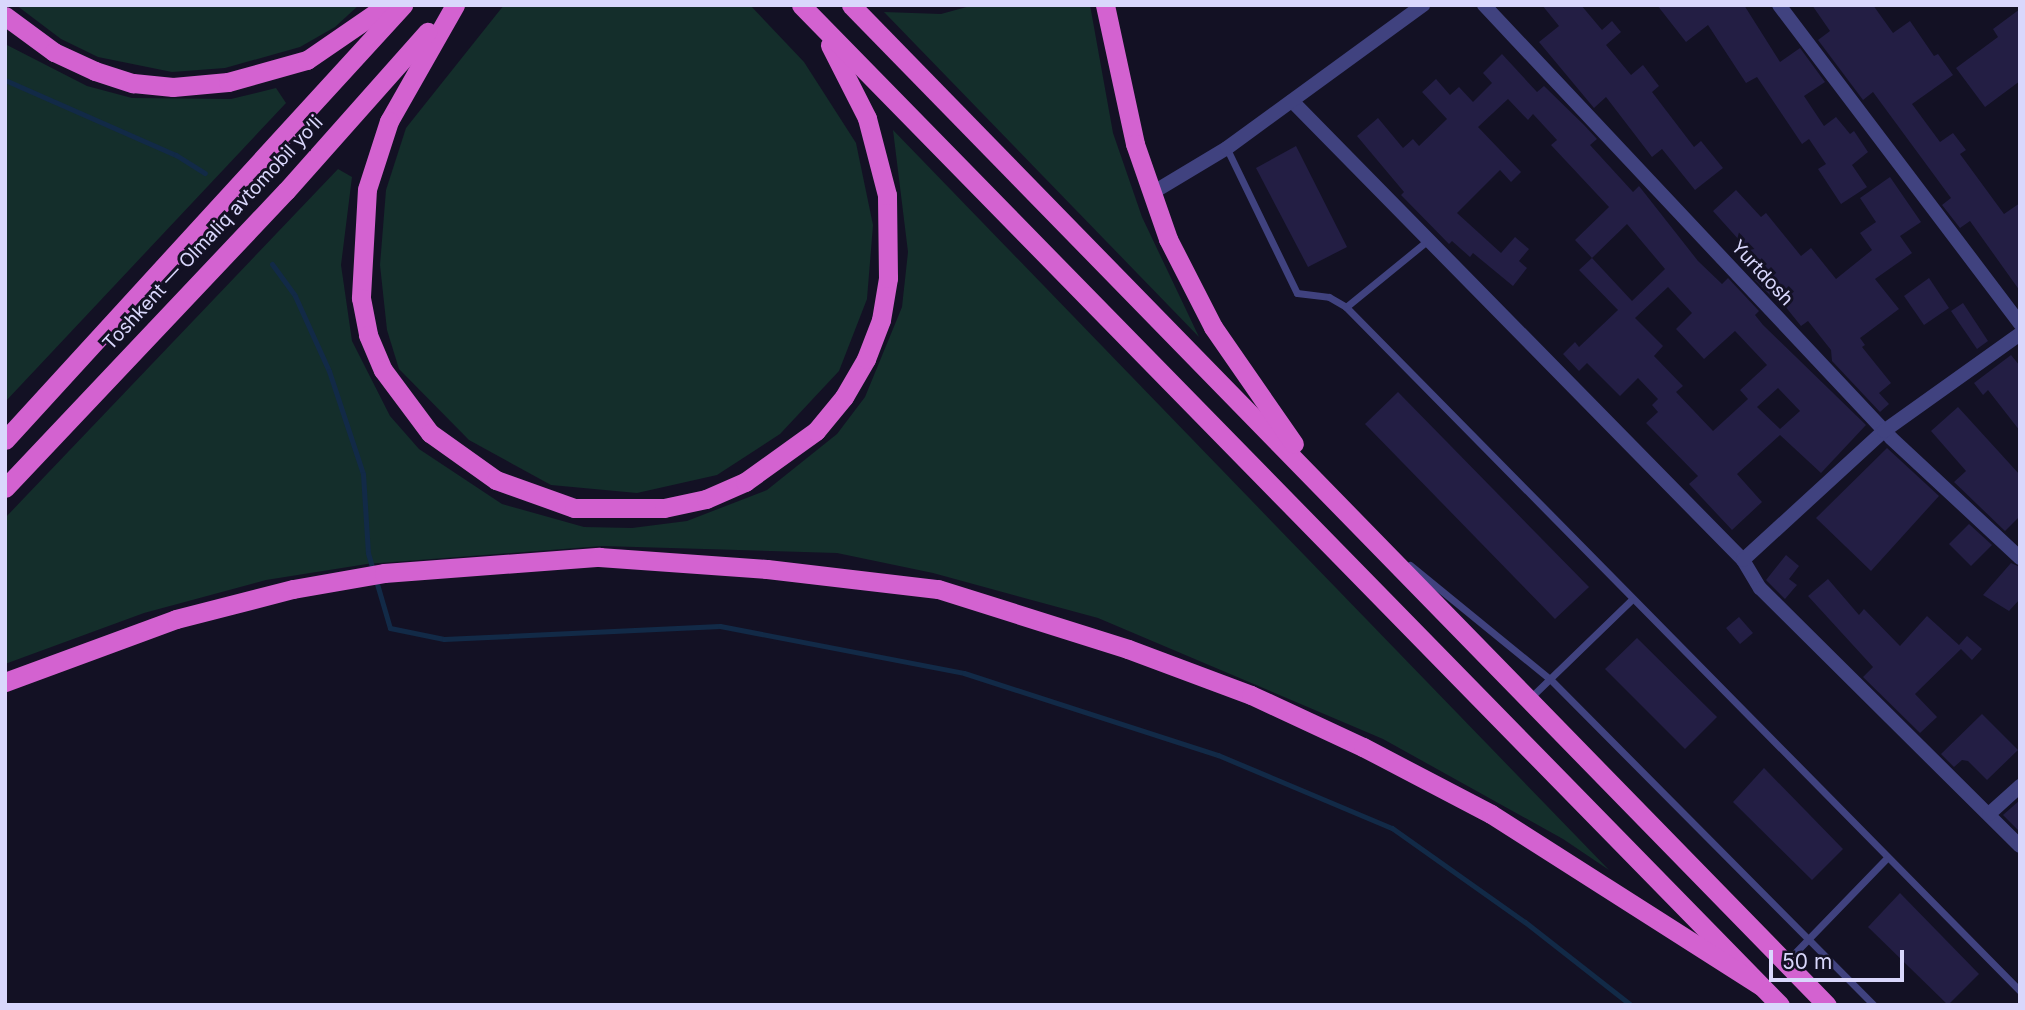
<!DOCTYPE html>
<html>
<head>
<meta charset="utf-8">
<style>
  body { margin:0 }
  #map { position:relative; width:2025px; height:1010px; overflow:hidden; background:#131124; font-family:Inter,sans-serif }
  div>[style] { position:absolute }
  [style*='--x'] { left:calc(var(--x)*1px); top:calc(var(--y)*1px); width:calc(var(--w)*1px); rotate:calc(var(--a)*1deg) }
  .green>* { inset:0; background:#142e2b }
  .stream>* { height:5px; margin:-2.5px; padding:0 2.5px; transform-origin:2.5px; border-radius:2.5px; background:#122a47 }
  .building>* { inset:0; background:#231e44 }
  .service>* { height:7px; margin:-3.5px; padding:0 3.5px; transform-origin:3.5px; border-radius:3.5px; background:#40427f }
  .minor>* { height:14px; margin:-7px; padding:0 7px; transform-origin:7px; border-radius:7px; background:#40427f }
  .trunk>* { height:19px; margin:-9.5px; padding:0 9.5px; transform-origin:9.5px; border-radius:9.5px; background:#d362d0 }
  span { translate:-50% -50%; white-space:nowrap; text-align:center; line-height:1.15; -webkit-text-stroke:6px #131124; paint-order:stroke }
  .street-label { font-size:19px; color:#d9d7fc }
  .frame { position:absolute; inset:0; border:7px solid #d9d7fc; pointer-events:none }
  .scale { position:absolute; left:1769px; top:950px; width:135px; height:32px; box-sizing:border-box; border:4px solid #d9d7fc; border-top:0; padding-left:9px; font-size:21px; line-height:24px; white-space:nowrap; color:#d9d7fc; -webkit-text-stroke:5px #131124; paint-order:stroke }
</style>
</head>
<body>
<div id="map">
  <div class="green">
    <div style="clip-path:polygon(16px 5px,359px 5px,335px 27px,300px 47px,225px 68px,172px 72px,98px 57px,61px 39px)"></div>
    <div style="clip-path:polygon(504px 5px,750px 5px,804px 62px,856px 143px,873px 225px,867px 299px,839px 371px,780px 434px,717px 475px,637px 493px,551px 485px,469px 440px,399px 369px,387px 330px,380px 265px,386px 190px,406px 128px)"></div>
    <div style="clip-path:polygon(974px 5px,1090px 5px,1113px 133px,1142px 217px,1199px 337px,884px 12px,941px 14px)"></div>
    <div style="clip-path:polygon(5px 44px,87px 86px,132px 98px,231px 99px,276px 88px,286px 103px,5px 402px)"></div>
    <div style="clip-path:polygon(893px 130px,1609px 870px,1563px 839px,1383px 739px,1098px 618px,933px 573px,837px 553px,602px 546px,367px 564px,266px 580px,144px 613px,5px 664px,5px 518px,338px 169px,352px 177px,341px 265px,352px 341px,390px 416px,419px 449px,502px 504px,584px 527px,632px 528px,687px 521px,767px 490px,837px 434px,865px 397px,902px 307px,908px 252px)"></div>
  </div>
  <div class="stream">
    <div style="--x:5;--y:80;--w:187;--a:23.7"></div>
    <div style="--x:176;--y:155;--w:34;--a:32"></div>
    <div style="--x:272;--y:264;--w:39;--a:54"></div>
    <div style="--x:295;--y:296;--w:82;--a:65.6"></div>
    <div style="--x:329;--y:371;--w:108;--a:71.7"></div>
    <div style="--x:363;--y:474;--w:79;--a:86.4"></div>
    <div style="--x:368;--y:553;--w:78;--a:73.7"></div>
    <div style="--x:390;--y:628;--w:55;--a:11.5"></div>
    <div style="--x:444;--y:639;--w:276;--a:-2.7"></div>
    <div style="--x:720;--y:626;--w:248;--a:10.9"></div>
    <div style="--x:964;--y:673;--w:267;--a:17.9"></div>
    <div style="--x:1218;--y:755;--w:189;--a:22.8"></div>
    <div style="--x:1392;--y:828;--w:163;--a:35.3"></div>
    <div style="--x:1525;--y:922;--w:135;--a:38.1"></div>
  </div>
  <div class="building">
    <div style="clip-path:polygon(1542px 5px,1581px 5px,1602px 30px,1612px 21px,1621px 32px,1606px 45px,1631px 75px,1643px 65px,1659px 86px,1652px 92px,1694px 147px,1701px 141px,1723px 168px,1695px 190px,1662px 149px,1652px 157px,1606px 97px,1594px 108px,1539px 42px,1559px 26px)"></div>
    <div style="clip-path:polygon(1657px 5px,1744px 5px,1780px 62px,1800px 48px,1825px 82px,1804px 96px,1824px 126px,1836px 117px,1850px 134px,1854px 131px,1868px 152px,1852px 165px,1867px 187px,1841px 204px,1818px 169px,1826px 164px,1809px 139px,1802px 144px,1757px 77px,1746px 83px,1708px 25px,1686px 42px)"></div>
    <div style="clip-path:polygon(1812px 5px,1873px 5px,1893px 33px,1910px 21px,1934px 56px,1938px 54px,1953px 75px,1912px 104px,1940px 142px,1953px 133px,1966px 150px,1960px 154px,2004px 214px,2020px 203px,2020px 291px,1970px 221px,1960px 228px,1942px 205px,1951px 198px,1873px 92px,1863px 100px,1818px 40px,1830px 31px)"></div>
    <div style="clip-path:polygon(2020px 9px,2020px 81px,1985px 107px,1956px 68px,1998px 37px,1993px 29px)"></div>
    <div style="clip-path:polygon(evenodd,1502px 54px,1537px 92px,1544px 86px,1584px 125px,1597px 139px,1590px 145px,1633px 192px,1639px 186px,1698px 261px,1722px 284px,1728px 278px,1759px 311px,1755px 315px,1763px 325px,1866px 425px,1821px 473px,1780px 435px,1737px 474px,1762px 502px,1732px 530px,1689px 484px,1698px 476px,1646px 423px,1658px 412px,1652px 405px,1658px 399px,1638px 378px,1620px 396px,1587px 363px,1579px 371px,1563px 354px,1575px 342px,1579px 347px,1618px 310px,1579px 270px,1592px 258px,1575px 240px,1609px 207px,1551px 145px,1557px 140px,1533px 114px,1528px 120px,1508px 99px,1478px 127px,1521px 172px,1511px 182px,1500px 170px,1457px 213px,1501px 253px,1515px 237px,1529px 249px,1519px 261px,1527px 268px,1513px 286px,1473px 253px,1470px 257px,1452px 241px,1449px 244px,1401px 195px,1404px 192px,1357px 136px,1378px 118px,1403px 148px,1413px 139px,1419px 146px,1447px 119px,1422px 92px,1436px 79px,1450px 95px,1459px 87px,1473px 102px,1492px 83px,1483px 73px,1502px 54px,1627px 224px,1665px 269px,1632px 301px,1592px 258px,1627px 224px,1502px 54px,1668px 287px,1692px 313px,1676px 329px,1704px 359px,1735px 331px,1767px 365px,1740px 390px,1748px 399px,1713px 431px,1676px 392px,1683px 386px,1654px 356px,1663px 346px,1635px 318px,1668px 287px,1502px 54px,1778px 388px,1800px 411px,1780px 429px,1757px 407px,1778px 388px)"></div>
    <div style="clip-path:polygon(1296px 146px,1347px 247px,1308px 267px,1256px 168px)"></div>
    <div style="clip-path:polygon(1890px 177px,1921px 222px,1900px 236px,1912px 253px,1875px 279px,1899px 309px,1860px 338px,1865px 345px,1862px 347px,1891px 383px,1879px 393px,1889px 404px,1880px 412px,1832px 361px,1831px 350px,1808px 321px,1801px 326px,1776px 295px,1773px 298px,1755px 280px,1766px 270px,1713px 211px,1736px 190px,1761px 217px,1766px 213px,1801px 256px,1811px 248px,1836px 279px,1872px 250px,1860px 233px,1876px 222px,1860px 198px)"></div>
    <div style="clip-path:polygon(1929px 278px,1949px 308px,1924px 325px,1904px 296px)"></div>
    <div style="clip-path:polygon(1963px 303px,1988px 341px,1977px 349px,1951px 311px)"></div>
    <div style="clip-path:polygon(2011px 355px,2020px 366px,2020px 431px,1988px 390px,1983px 395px,1974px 383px)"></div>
    <div style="clip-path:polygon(1398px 392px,1589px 587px,1555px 619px,1365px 424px)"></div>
    <div style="clip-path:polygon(1958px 407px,2020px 475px,2020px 516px,2005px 531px,1954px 482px,1966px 471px,1931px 431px)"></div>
    <div style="clip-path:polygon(1887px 448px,1939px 496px,1871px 571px,1816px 518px)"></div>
    <div style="clip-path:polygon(1969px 524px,1992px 545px,1971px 566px,1949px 544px)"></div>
    <div style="clip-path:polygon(1786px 555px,1799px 566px,1789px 579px,1797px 585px,1785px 599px,1766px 580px)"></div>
    <div style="clip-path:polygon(2011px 563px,2020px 567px,2020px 599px,2009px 611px,1983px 595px)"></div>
    <div style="clip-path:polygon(1828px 579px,1859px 615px,1864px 609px,1900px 646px,1927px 616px,1959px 645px,1967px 636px,1982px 649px,1972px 660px,1961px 649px,1915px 694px,1937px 717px,1920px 733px,1863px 677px,1873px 667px,1808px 596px)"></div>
    <div style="clip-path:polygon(1739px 617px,1753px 633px,1740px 644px,1726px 628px)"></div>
    <div style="clip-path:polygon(1637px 638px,1717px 717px,1685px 749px,1605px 669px)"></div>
    <div style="clip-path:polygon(1982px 714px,2018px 750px,1987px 780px,1968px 761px,1962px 760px,1954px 767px,1941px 754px)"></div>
    <div style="clip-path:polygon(1764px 768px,1843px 849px,1812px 880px,1733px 802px)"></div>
    <div style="clip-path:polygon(2020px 800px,2020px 832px,2003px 815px)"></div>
    <div style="clip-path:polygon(1900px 893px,1979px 974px,1948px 1005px,1868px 927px)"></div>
  </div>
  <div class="service">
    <div style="--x:1227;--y:149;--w:160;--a:64.1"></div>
    <div style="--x:1297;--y:293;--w:32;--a:7"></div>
    <div style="--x:1329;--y:297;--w:20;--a:30"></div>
    <div style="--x:1346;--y:307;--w:960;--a:45.42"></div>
    <div style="--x:1346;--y:307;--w:104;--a:-39.2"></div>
    <div style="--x:1410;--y:565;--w:181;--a:39.2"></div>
    <div style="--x:1550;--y:679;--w:460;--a:45.2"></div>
    <div style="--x:1529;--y:699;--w:142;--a:-44.1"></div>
    <div style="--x:1788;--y:960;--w:142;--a:-45.9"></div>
  </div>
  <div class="minor">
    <div style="--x:1484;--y:5;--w:594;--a:46.77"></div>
    <div style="--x:1891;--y:438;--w:176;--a:42.9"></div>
    <div style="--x:1779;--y:5;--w:400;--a:52.9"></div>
    <div style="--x:1292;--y:101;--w:643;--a:45.5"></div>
    <div style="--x:1743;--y:560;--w:33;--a:59"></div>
    <div style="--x:1760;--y:588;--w:366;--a:44.8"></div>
    <div style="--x:1152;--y:193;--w:87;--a:-31"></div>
    <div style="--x:1227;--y:148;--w:243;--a:-36.1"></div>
    <div style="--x:1743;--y:560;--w:191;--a:-42.5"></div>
    <div style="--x:1884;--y:431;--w:167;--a:-35.5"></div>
    <div style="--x:1989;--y:814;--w:42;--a:-42.1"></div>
  </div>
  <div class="trunk">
    <div style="--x:455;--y:5;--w:133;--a:119.6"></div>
    <div style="--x:389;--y:121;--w:71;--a:107.9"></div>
    <div style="--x:367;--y:189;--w:109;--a:93.2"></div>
    <div style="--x:361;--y:298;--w:38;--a:79"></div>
    <div style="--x:368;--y:335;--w:38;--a:67"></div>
    <div style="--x:383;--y:370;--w:79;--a:53.3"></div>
    <div style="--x:430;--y:433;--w:81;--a:35.5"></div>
    <div style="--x:496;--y:480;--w:83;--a:19.7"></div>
    <div style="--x:574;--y:508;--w:90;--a:0"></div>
    <div style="--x:664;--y:508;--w:43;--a:-12.1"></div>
    <div style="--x:706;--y:499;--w:43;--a:-23.6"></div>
    <div style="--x:745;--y:482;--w:87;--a:-35.7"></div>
    <div style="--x:816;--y:431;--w:44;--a:-50.5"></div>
    <div style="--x:844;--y:397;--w:44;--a:-59.9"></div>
    <div style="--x:866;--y:359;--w:42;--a:-69"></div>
    <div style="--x:881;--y:320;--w:43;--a:-80.5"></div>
    <div style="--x:888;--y:278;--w:83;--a:-90.7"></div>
    <div style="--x:887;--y:195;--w:80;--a:-104.6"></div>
    <div style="--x:867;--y:118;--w:82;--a:-116.9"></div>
    <div style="--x:801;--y:5;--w:1399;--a:45.61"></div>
    <div style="--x:851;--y:5;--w:1397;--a:45.7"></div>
    <div style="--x:1105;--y:5;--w:142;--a:77.8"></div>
    <div style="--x:1135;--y:144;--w:101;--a:70.8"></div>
    <div style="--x:1168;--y:239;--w:99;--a:62.9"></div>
    <div style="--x:1213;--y:327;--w:142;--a:55.3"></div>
    <div style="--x:5;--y:16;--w:61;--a:36.3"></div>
    <div style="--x:54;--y:52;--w:45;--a:24.9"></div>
    <div style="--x:95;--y:71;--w:40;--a:18"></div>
    <div style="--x:133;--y:83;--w:40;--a:5.7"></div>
    <div style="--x:173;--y:87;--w:55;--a:-5.2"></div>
    <div style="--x:228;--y:82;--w:82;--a:-15.6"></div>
    <div style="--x:307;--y:60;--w:97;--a:-34.5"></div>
    <div style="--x:5;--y:440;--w:590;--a:-47.54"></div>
    <div style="--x:5;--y:488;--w:409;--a:-46.6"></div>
    <div style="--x:286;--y:191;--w:213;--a:-48.4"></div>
    <div style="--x:5;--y:682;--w:182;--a:-20.2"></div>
    <div style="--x:176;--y:619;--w:121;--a:-14.4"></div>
    <div style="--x:293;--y:589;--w:92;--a:-10"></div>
    <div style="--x:384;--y:573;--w:216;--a:-4.3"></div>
    <div style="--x:599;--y:557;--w:168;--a:4.1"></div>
    <div style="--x:767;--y:569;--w:172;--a:6.7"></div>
    <div style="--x:938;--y:589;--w:199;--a:17.5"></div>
    <div style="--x:1128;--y:649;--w:131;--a:20.5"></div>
    <div style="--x:1251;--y:695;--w:123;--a:24.9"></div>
    <div style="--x:1363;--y:747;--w:144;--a:27.6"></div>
    <div style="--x:1491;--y:814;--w:320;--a:32.5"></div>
  </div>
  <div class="street-label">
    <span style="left:213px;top:233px;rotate:-47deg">Toshkent — Olmaliq avtomobil yo‘li</span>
    <span style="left:1762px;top:273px;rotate:47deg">Yurtdosh</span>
  </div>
  <div class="frame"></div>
  <div class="scale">50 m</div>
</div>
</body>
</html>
